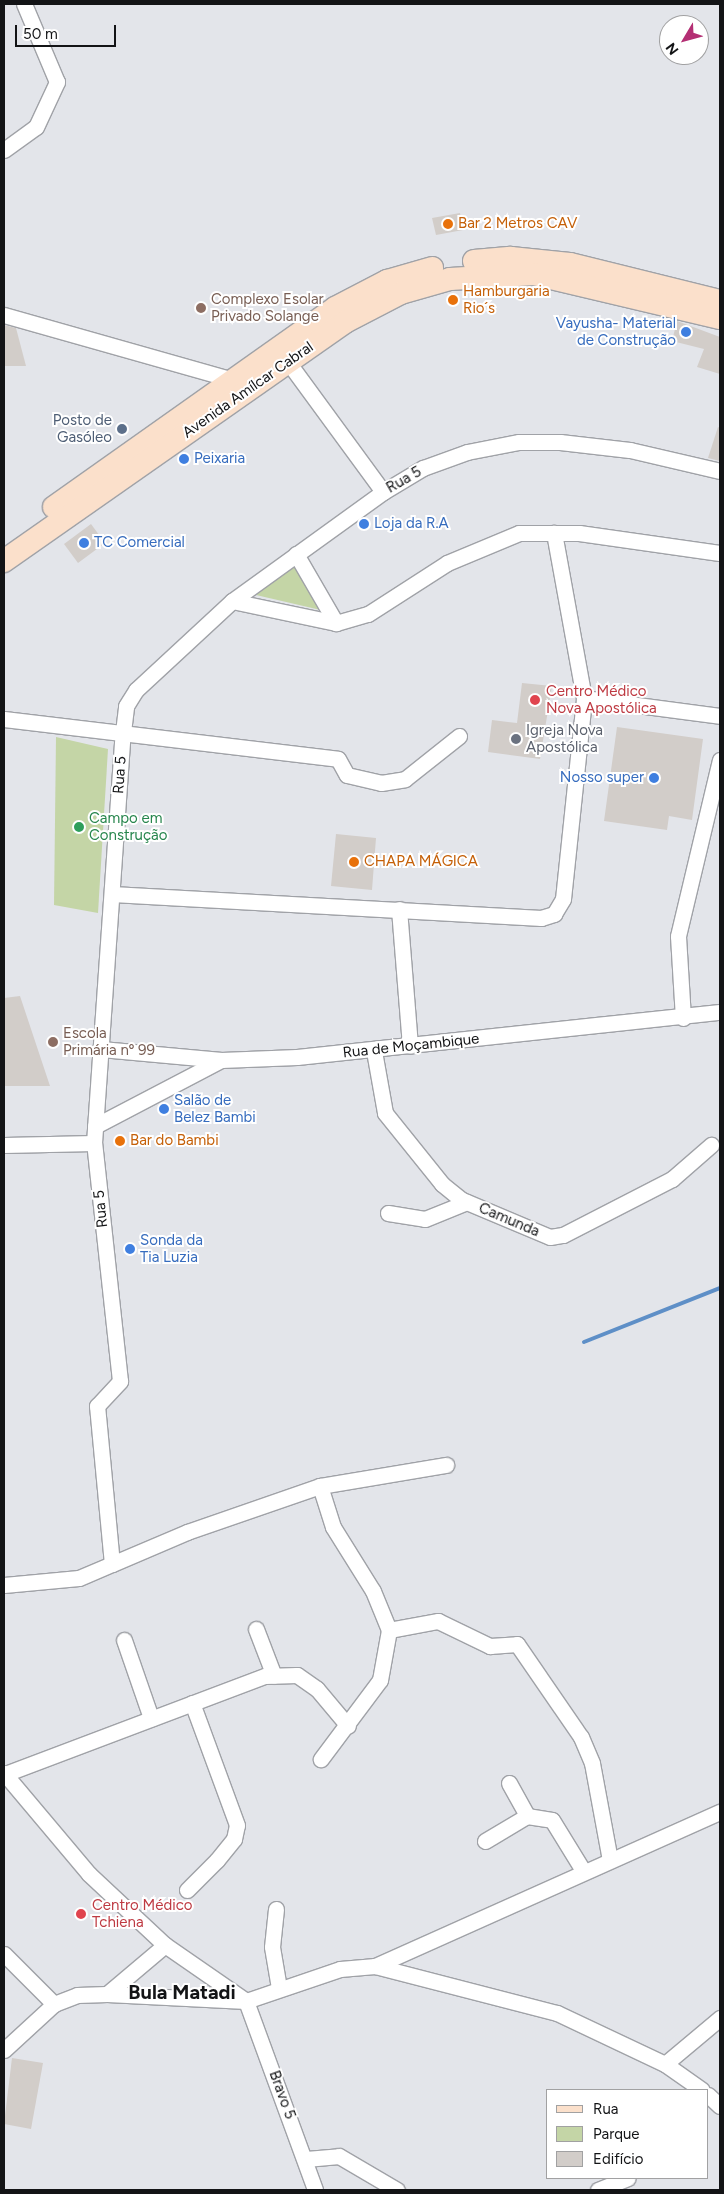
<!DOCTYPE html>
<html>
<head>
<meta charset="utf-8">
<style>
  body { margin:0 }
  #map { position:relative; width:724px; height:2194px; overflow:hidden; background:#e3e5ea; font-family:Figtree,sans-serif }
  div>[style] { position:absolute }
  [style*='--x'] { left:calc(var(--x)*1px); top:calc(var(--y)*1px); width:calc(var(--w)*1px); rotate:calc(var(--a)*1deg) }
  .green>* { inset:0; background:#c4d5a6 }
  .stream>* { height:4px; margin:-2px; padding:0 2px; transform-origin:2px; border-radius:2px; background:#5e8fc7 }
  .building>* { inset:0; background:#d2cdc9 }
  .roads { filter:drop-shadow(1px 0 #a0a2a7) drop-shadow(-1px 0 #a0a2a7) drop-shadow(0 1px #a0a2a7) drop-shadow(0 -1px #a0a2a7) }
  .street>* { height:15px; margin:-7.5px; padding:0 7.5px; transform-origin:7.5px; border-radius:7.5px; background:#fff }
  .primary>* { height:22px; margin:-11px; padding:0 11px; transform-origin:11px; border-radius:11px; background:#fbe0cb }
  .dots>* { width:14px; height:14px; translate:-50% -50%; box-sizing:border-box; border:2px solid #fff; border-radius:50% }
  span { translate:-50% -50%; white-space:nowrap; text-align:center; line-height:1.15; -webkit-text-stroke:4px #fff; paint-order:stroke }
  .food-label { font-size:15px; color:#c56008 }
  .left { translate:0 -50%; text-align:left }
  .education-label { font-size:15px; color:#785e54 }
  .shop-label { font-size:15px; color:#366cbe }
  .right { translate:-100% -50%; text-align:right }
  .street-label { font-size:15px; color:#131416 }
  .service-label { font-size:15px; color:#4e5e75 }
  .health-label { font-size:15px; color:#be3a42 }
  .worship-label { font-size:15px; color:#5b616d }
  .leisure-label { font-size:15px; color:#27864d }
  .district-label { font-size:20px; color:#131416; font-weight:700 }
  .frame { position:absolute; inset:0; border:5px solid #131416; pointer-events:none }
  .legend { position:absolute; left:546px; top:2089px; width:162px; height:90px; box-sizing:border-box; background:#fff; border:1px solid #a1a1a2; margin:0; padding:6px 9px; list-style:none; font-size:15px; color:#131416 }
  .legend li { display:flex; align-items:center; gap:10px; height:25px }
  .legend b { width:25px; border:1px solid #a1a1a2 }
  .north { position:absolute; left:659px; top:15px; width:50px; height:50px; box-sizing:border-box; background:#fff; border:1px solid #a1a1a2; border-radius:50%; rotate:233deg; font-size:14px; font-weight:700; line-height:20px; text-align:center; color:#131416 }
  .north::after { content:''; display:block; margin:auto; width:18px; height:22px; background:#b42f74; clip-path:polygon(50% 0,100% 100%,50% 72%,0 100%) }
  .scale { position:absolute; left:15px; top:25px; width:101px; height:22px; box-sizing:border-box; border:2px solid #131416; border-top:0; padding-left:6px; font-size:15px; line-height:18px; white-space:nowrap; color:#131416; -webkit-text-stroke:4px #fff; paint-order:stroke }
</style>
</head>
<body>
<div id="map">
  <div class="green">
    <div style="clip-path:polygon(293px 564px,325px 611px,256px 595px)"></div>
    <div style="clip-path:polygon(56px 737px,108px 749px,98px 913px,54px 905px)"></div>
  </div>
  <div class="stream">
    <div style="--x:584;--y:1342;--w:146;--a:-21.7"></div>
  </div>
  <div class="building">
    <div style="clip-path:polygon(460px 213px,463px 230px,436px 235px,432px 218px)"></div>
    <div style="clip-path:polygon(677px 321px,720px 337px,720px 374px,697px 367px,704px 349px,672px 341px)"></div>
    <div style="clip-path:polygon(4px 325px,16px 328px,26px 366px,4px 366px)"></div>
    <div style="clip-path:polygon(718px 427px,720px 428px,720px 461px,708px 458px)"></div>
    <div style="clip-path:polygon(91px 524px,105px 543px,78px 563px,64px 544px)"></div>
    <div style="clip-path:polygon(522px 683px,552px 686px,540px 759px,488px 752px,492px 720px,517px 723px)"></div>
    <div style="clip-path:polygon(617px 727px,703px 739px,692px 820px,669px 816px,667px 830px,604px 821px)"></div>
    <div style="clip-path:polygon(336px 834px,376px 838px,372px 890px,331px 886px)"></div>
    <div style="clip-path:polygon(20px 996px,50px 1086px,4px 1086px,4px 998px)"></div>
    <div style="clip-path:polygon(12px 2058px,43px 2063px,31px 2129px,4px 2124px)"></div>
  </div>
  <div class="roads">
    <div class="street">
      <div style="--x:4;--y:150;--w:39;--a:-36"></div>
      <div style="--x:36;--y:127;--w:50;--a:-65"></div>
      <div style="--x:57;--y:82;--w:85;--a:-112.9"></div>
      <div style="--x:4;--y:315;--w:239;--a:15.8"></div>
      <div style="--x:288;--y:362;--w:161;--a:53.8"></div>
      <div style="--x:296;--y:554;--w:80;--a:59.9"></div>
      <div style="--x:232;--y:601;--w:106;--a:11.9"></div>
      <div style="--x:336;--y:623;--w:33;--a:-16"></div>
      <div style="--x:368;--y:614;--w:94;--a:-32.8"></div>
      <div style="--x:447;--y:563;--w:78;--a:-22.6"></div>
      <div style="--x:519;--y:533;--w:60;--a:0"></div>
      <div style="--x:579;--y:533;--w:142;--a:8.1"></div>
      <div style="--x:584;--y:698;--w:137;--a:7.5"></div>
      <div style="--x:4;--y:719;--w:336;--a:6.8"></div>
      <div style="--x:338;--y:759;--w:18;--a:61"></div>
      <div style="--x:347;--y:775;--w:35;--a:13"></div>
      <div style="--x:381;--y:783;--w:24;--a:-9"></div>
      <div style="--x:405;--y:779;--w:69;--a:-38.5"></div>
      <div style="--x:112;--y:894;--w:430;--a:3.2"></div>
      <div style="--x:541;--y:918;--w:14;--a:-17"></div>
      <div style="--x:554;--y:914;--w:17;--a:-59"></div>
      <div style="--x:563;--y:899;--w:202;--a:-84"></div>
      <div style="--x:584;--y:698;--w:168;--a:-100.3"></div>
      <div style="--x:399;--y:909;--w:137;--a:85.4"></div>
      <div style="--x:683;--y:1018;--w:82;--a:-93.5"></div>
      <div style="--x:678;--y:936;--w:181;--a:-76.6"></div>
      <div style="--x:101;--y:1049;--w:121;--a:5.2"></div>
      <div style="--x:221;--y:1060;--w:76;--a:-2.3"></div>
      <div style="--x:297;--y:1057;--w:425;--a:-6.1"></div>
      <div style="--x:374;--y:1051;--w:63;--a:79.9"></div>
      <div style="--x:385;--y:1113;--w:91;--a:51.2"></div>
      <div style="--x:442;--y:1184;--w:26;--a:39"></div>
      <div style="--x:462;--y:1200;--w:95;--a:22.8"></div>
      <div style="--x:550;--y:1237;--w:13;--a:-9"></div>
      <div style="--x:563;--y:1235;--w:123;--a:-27.2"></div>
      <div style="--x:672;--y:1179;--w:52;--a:-41.1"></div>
      <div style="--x:95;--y:1126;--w:142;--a:-27.6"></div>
      <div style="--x:4;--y:1145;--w:90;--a:-1.3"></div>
      <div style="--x:388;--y:1213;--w:37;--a:9"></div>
      <div style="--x:425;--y:1219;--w:45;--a:-22"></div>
      <div style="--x:320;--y:1486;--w:43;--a:72.4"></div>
      <div style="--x:333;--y:1527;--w:75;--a:58"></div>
      <div style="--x:373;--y:1591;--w:42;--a:67.7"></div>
      <div style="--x:389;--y:1630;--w:51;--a:100.2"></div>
      <div style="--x:380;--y:1680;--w:99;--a:126.8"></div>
      <div style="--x:112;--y:1564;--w:82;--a:-23.1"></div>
      <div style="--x:187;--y:1532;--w:141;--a:-19.1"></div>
      <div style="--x:320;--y:1486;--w:128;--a:-9.5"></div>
      <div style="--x:4;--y:1585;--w:75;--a:-5.3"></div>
      <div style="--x:79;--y:1578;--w:36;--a:-23"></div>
      <div style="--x:112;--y:1564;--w:159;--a:-95.4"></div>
      <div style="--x:97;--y:1406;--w:34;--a:-47"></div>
      <div style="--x:120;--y:1381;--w:239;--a:-96.2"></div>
      <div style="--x:94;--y:1143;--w:412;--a:-86"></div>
      <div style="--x:123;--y:732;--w:26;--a:-83"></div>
      <div style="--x:126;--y:706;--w:19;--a:-58"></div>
      <div style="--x:136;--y:690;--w:131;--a:-42.8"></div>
      <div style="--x:232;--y:601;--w:186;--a:-35.8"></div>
      <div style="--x:383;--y:492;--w:47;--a:-31"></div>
      <div style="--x:423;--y:468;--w:47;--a:-20"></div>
      <div style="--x:467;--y:452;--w:53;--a:-10.9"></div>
      <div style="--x:519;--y:442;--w:41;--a:0"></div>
      <div style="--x:560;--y:442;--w:70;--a:6.5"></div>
      <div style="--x:630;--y:450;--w:92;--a:13.1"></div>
      <div style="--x:256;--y:1629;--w:50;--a:69"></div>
      <div style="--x:389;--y:1630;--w:50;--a:-10.4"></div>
      <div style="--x:438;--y:1621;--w:58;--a:25.7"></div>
      <div style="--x:490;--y:1646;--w:27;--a:-4"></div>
      <div style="--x:517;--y:1644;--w:113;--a:55.5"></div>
      <div style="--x:581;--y:1737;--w:28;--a:67"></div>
      <div style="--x:592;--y:1763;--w:99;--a:79.5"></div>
      <div style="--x:124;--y:1640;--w:83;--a:70.9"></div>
      <div style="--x:4;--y:1773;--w:132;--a:49.9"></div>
      <div style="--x:89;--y:1874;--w:104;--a:43.1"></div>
      <div style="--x:165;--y:1945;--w:98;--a:34.7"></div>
      <div style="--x:246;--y:2001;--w:201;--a:69.9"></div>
      <div style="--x:5;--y:1774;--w:278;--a:-20.7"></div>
      <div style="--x:265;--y:1676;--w:32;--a:-2"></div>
      <div style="--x:297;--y:1675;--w:24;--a:35"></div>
      <div style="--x:317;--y:1689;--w:48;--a:50"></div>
      <div style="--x:509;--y:1783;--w:38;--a:61"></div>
      <div style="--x:485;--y:1841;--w:49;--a:-30.8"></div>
      <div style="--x:527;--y:1816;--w:25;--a:9"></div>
      <div style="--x:552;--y:1820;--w:61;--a:58.4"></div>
      <div style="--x:187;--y:1890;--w:42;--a:-45"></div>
      <div style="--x:217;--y:1860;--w:27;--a:-51"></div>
      <div style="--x:234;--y:1839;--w:14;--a:-78"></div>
      <div style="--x:237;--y:1825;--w:130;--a:-110.2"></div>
      <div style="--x:276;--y:1909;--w:38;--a:96"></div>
      <div style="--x:272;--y:1947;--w:42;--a:80.3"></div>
      <div style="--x:4;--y:1954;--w:71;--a:45"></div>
      <div style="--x:375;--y:1966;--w:378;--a:-24.1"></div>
      <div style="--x:107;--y:1994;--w:139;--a:2.9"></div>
      <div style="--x:246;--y:2001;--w:99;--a:-18.8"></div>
      <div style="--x:340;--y:1969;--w:35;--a:-5"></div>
      <div style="--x:375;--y:1966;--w:188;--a:14.5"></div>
      <div style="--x:557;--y:2013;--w:119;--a:25.3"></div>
      <div style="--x:665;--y:2064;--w:45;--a:35.1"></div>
      <div style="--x:4;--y:2050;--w:68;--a:-42.6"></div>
      <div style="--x:54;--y:2004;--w:25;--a:-21"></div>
      <div style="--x:77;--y:1995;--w:30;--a:-2"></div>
      <div style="--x:107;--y:1994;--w:76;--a:-40.2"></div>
      <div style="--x:665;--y:2064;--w:72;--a:-39.9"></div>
      <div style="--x:708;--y:2095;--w:16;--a:43"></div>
      <div style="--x:306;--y:2159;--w:33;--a:-5"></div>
      <div style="--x:339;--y:2156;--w:67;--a:30.4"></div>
      <div style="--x:598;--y:2190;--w:32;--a:-22"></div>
    </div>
    <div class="primary">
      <div style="--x:474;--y:261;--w:37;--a:-5"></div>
      <div style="--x:511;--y:258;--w:59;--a:5.8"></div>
      <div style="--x:570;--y:264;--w:154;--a:13.9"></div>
      <div style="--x:54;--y:507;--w:344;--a:-35.3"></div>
      <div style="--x:335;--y:308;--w:59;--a:-27.4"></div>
      <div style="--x:387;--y:281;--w:47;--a:-16.1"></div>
      <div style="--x:4;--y:561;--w:416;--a:-35"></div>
      <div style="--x:345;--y:322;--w:63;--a:-27.4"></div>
      <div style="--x:401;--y:293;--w:51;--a:-15.9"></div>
      <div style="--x:450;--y:279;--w:84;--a:-3.4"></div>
      <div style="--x:534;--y:274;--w:191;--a:13.3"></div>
    </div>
  </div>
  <div class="dots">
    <div style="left:448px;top:224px;background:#e8710a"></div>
    <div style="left:453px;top:300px;background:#e8710a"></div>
    <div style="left:201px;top:308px;background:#8d6e63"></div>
    <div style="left:686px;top:332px;background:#3f7fe0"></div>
    <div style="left:122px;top:429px;background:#5c6f8a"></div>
    <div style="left:184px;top:459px;background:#3f7fe0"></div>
    <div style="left:364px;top:524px;background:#3f7fe0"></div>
    <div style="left:84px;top:543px;background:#3f7fe0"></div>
    <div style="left:535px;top:700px;background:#e0444e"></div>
    <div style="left:516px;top:739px;background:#6b7280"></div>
    <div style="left:654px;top:778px;background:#3f7fe0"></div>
    <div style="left:79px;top:827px;background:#2e9e5b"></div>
    <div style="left:354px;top:862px;background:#e8710a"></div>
    <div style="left:53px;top:1042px;background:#8d6e63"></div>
    <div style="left:164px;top:1109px;background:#3f7fe0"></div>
    <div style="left:120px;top:1141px;background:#e8710a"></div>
    <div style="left:130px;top:1249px;background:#3f7fe0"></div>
    <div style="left:81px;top:1914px;background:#e0444e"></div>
  </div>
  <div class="food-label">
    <span class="left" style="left:458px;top:224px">Bar 2 Metros CAV</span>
    <span class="left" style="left:463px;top:300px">Hamburgaria<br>Rio´s</span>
    <span class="left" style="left:364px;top:862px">CHAPA MÁGICA</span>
    <span class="left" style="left:130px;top:1141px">Bar do Bambi</span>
  </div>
  <div class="education-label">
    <span class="left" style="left:211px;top:308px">Complexo Esolar<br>Privado Solange</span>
    <span class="left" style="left:63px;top:1042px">Escola<br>Primária nº 99</span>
  </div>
  <div class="shop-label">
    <span class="right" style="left:676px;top:332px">Vayusha- Material<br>de Construção</span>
    <span class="left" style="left:194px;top:459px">Peixaria</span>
    <span class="left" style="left:374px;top:524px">Loja da R.A</span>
    <span class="left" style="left:94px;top:543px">TC Comercial</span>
    <span class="right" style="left:644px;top:778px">Nosso super</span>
    <span class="left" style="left:174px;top:1109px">Salão de<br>Belez Bambi</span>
    <span class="left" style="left:140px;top:1249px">Sonda da<br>Tia Luzia</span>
  </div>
  <div class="street-label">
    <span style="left:248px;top:390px;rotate:-35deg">Avenida Amílcar Cabral</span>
    <span style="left:404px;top:480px;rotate:-30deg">Rua 5</span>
    <span style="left:120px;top:775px;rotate:-86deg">Rua 5</span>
    <span style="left:411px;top:1046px;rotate:-6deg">Rua de Moçambique</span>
    <span style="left:101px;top:1209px;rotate:-96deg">Rua 5</span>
    <span style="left:509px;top:1220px;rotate:23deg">Camunda</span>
    <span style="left:282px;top:2095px;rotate:70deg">Bravo 5</span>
  </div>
  <div class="service-label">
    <span class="right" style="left:112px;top:429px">Posto de<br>Gasóleo</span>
  </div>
  <div class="health-label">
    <span class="left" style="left:546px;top:700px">Centro Médico<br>Nova Apostólica</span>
    <span class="left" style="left:92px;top:1914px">Centro Médico<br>Tchiena</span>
  </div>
  <div class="worship-label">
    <span class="left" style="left:526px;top:739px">Igreja Nova<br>Apostólica</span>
  </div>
  <div class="leisure-label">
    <span class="left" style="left:89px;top:827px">Campo em<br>Construção</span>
  </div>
  <div class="district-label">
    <span style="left:182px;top:1992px">Bula Matadi</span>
  </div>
  <div class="frame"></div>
  <ul class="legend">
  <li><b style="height:6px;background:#fbe0cb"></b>Rua</li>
  <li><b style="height:14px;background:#c4d5a6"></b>Parque</li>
  <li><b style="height:14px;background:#d2cdc9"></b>Edifício</li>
  </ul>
  <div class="north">N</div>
  <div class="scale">50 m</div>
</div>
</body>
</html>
